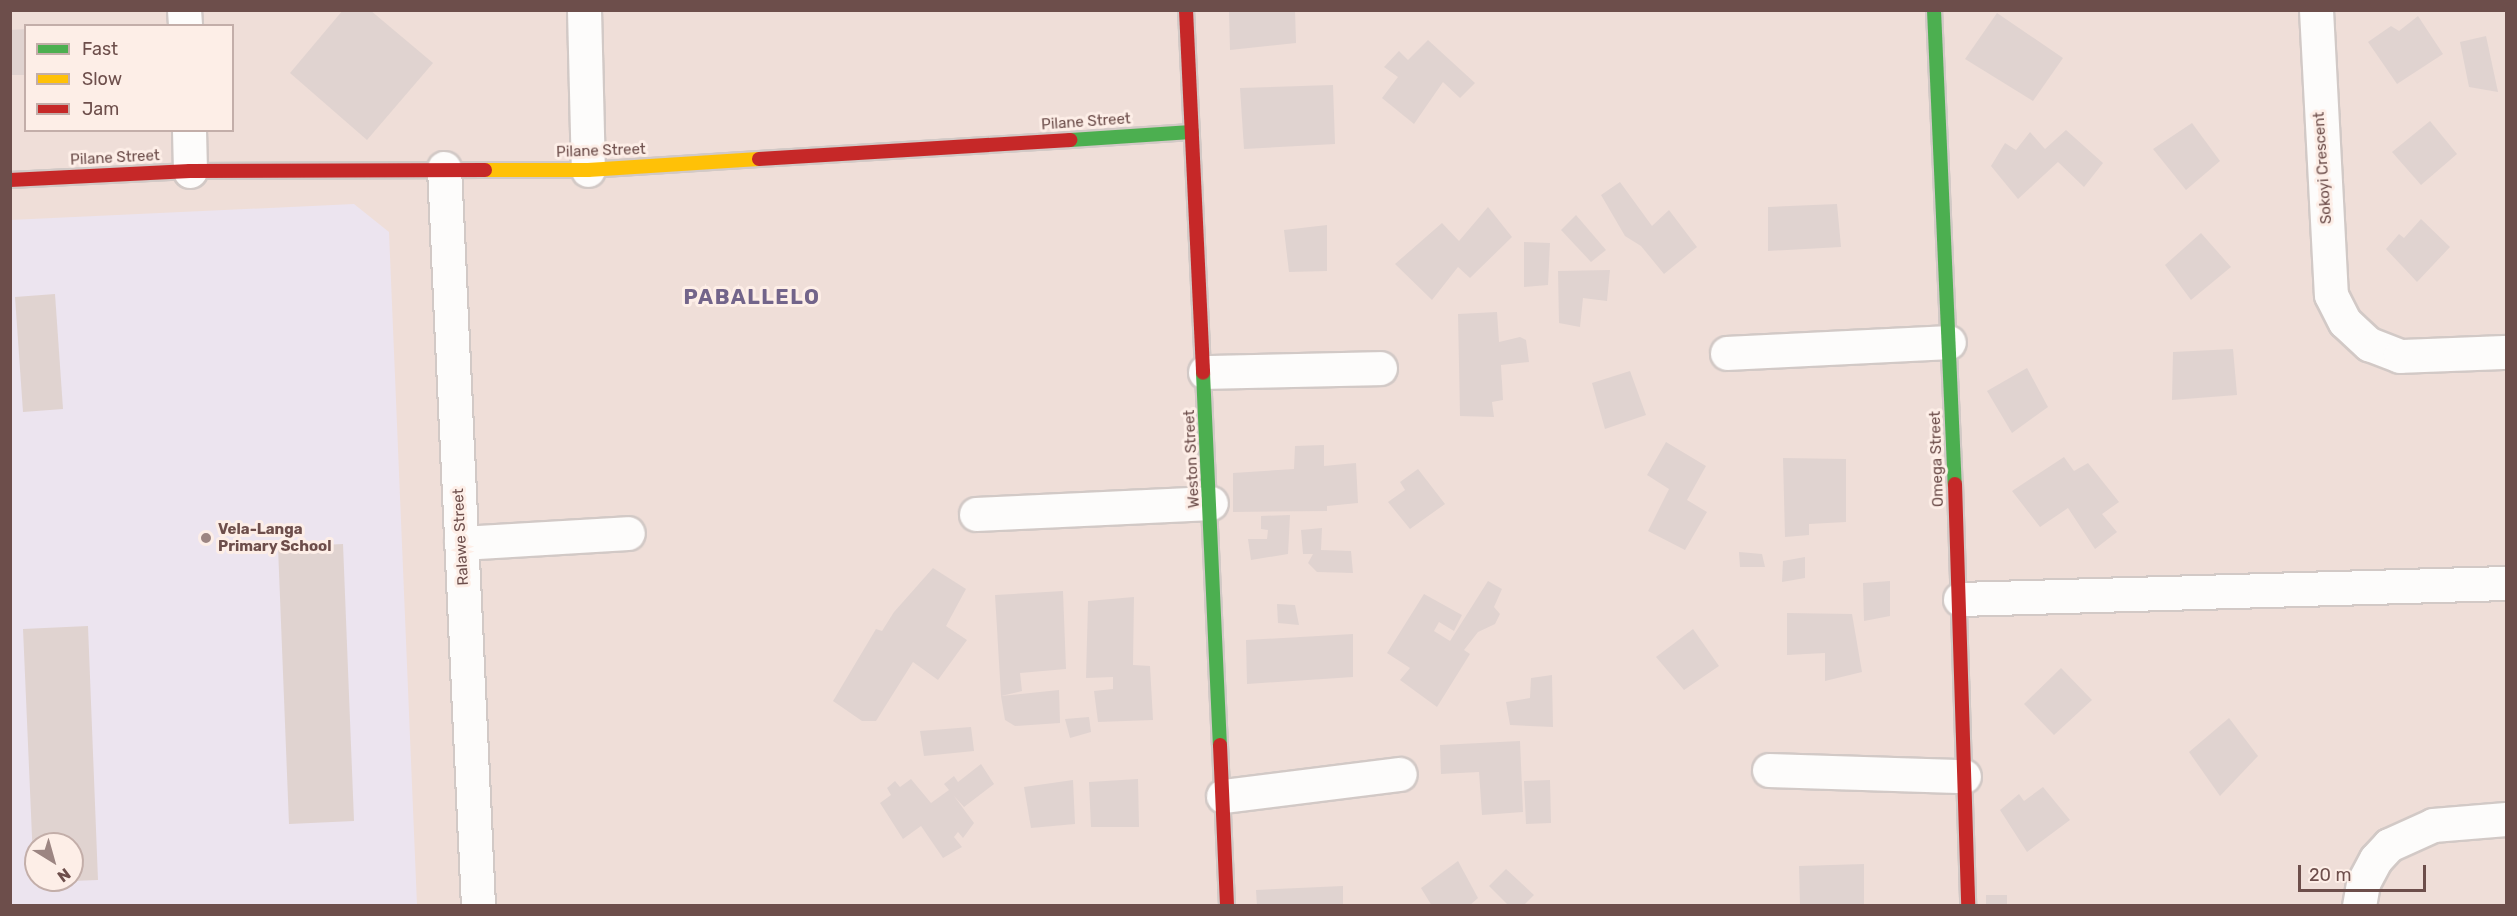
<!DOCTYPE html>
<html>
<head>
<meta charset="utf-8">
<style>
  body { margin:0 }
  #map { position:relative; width:2517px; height:916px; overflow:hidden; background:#f4ebe7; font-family:Rubik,sans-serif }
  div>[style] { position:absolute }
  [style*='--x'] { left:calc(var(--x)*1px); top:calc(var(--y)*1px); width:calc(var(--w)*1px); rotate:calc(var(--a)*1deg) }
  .residential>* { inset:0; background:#efded8 }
  .education>* { inset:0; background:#ece4ef }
  .building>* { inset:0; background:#e0d3d0 }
  .roads { filter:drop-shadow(2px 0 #d2c9c6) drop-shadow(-2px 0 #d2c9c6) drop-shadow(0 2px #d2c9c6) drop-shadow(0 -2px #d2c9c6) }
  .street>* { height:33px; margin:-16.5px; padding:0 16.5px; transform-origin:16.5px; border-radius:16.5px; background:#fdfcfb }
  .fast>* { height:14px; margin:-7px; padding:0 7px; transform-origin:7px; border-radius:7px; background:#4caf50 }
  .slow>* { height:14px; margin:-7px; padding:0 7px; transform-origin:7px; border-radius:7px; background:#ffc107 }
  .jam>* { height:14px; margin:-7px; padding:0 7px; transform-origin:7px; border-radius:7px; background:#c62828 }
  .dots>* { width:16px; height:16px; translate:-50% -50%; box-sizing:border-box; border:3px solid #fdeee7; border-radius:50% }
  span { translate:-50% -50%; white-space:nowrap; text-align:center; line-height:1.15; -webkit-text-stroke:6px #fdeee7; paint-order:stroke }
  .street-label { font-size:15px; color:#6d4e4b }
  .poi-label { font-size:15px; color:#6d4e4b; font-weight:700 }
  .left { translate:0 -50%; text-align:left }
  .district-label { font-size:21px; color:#72648a; font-weight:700; letter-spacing:1.5px }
  .frame { position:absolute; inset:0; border:12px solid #6d4e4b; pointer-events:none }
  .legend { position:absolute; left:24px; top:24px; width:210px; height:108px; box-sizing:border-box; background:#fdeee7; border:2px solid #c3aea9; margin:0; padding:8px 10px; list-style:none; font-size:18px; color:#6d4e4b }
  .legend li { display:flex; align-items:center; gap:12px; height:30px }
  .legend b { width:30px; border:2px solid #c3aea9 }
  .north { position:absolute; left:24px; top:832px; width:60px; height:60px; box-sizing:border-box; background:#fdeee7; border:2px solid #c3aea9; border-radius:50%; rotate:143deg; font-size:16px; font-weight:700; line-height:24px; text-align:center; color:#6d4e4b }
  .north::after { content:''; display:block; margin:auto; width:21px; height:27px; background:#9c8582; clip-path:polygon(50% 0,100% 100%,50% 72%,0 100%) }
  .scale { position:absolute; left:2298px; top:865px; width:128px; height:27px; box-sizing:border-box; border:3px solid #6d4e4b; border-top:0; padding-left:8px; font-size:18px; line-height:21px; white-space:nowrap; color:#6d4e4b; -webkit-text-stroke:4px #fdeee7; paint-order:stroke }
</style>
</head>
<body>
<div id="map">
  <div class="residential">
    <div style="clip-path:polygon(evenodd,11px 11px,2506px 11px,2506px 905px,11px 905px,11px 11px,26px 26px,232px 26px,232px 130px,26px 130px,26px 26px,11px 11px,36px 844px,72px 844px,72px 880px,36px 880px,36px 844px)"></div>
  </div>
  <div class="education">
    <div style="clip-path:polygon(evenodd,354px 204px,389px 232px,417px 905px,11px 905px,10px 220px,354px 204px,36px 844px,72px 844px,72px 880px,36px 880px,36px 844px)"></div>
  </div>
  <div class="building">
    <div style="clip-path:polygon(343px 10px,370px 10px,433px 63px,367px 140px,290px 73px)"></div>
    <div style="clip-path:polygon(1229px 10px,1295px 10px,1296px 43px,1230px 50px)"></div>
    <div style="clip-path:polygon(1997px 13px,2063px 58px,2033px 101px,1965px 59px)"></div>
    <div style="clip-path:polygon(2418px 16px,2443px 54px,2397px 84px,2368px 42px,2391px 26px,2399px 31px)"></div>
    <div style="clip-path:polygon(26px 29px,26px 75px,10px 75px,10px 30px)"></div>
    <div style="clip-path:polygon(2486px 36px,2498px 92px,2469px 87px,2460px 42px)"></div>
    <div style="clip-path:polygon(1428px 40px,1475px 83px,1460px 98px,1443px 82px,1414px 124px,1382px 98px,1398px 77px,1384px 67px,1399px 51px,1408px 60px)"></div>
    <div style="clip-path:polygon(1333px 85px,1335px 144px,1244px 149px,1240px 88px)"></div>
    <div style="clip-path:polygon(2430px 121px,2457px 154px,2421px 185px,2392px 152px)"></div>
    <div style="clip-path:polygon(2192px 123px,2220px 161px,2186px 190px,2153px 149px)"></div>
    <div style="clip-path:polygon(2066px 130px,2103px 163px,2084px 187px,2058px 162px,2018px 199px,1991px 166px,2005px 143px,2016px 150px,2030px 132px,2045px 149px)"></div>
    <div style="clip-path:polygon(1620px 182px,1652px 226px,1669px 210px,1697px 247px,1664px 274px,1641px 246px,1625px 236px,1601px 195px)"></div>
    <div style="clip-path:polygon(1837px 204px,1841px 247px,1768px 251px,1768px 207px)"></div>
    <div style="clip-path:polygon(1488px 207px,1512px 237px,1470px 278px,1458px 267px,1432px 300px,1395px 264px,1442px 223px,1459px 241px)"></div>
    <div style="clip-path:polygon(1576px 215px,1606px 250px,1591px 262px,1561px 230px)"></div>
    <div style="clip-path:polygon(2421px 219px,2450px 247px,2417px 282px,2386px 249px,2399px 234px,2404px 238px)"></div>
    <div style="clip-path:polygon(1327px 225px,1327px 271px,1289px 272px,1284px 230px)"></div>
    <div style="clip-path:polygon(2201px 233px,2231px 267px,2191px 300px,2165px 265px)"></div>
    <div style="clip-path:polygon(1524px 242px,1550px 243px,1548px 285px,1524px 287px)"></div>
    <div style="clip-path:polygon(1610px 270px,1607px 301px,1583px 298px,1580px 327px,1559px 323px,1558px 271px)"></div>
    <div style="clip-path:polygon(55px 294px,63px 409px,23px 412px,15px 297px)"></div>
    <div style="clip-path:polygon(1497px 312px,1499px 342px,1520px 337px,1526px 340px,1529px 362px,1501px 365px,1503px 400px,1492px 402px,1494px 417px,1460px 416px,1458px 314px)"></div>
    <div style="clip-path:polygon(2233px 349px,2237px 395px,2172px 400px,2173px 352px)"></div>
    <div style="clip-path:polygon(2027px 368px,2048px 407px,2012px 433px,1987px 391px)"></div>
    <div style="clip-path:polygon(1630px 371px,1646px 415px,1605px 429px,1592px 383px)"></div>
    <div style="clip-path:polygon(1666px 442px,1706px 466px,1687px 500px,1707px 512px,1685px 550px,1648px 531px,1669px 489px,1647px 475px)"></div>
    <div style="clip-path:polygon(1324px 445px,1324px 466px,1356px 463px,1358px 503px,1327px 506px,1327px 511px,1233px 512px,1233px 473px,1294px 469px,1295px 446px)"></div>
    <div style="clip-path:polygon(2064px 457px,2074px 471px,2088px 463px,2119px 502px,2102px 514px,2117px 532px,2095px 549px,2068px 508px,2040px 527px,2012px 491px)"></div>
    <div style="clip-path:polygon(1783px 458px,1846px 459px,1846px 522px,1809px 524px,1809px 535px,1785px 537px)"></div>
    <div style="clip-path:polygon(1418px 469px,1445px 504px,1410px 529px,1388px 502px,1405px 490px,1400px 482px)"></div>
    <div style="clip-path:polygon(1290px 515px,1288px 554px,1251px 560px,1248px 539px,1267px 539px,1268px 530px,1261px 529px,1261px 516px)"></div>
    <div style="clip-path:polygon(1322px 528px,1321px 550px,1351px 551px,1353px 573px,1317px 572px,1308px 563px,1313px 554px,1303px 554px,1301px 530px)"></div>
    <div style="clip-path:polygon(343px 544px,354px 821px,289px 824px,278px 547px)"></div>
    <div style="clip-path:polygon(1739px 552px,1762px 554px,1765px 567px,1740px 567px)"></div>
    <div style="clip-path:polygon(1805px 557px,1805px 578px,1782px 582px,1783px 561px)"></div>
    <div style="clip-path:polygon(933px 568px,966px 589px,946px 626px,967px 640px,938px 680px,913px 662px,876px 721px,862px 721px,833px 701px,876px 629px,882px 631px,894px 612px)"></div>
    <div style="clip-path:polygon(1488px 581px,1502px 589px,1494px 607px,1500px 614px,1495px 624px,1478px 632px,1464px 650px,1470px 654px,1437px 707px,1400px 680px,1410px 668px,1387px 653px,1424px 594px,1462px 615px,1454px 631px,1439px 622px,1434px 631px,1450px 641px)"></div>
    <div style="clip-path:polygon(1890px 581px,1890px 616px,1864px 621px,1863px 583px)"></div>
    <div style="clip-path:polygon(1063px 591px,1066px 669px,1020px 673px,1022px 691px,1001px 696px,995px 595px)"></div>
    <div style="clip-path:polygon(1134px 597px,1133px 665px,1150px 666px,1153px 720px,1098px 722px,1094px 691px,1113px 689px,1113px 677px,1086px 678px,1088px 601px)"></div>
    <div style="clip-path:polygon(1277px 604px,1295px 605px,1299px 625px,1278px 623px)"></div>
    <div style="clip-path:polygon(1787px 613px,1852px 614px,1862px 672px,1825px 681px,1825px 653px,1787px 655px)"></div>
    <div style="clip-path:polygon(88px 626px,98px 880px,72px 881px,72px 844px,36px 844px,36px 880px,53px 882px,34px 883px,23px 629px)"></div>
    <div style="clip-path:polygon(1693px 629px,1719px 666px,1684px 690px,1656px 657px)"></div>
    <div style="clip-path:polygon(1353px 634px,1353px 677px,1247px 684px,1246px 640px)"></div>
    <div style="clip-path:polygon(2061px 668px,2092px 700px,2054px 735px,2024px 704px)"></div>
    <div style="clip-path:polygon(1552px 675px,1553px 727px,1510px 725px,1506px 702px,1530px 698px,1531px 678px)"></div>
    <div style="clip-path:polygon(1059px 690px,1060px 723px,1015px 726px,1005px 720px,1001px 696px)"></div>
    <div style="clip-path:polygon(1089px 717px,1091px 732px,1070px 738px,1065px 719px)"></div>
    <div style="clip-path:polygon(2229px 718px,2258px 756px,2220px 796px,2189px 752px)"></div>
    <div style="clip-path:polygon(971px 727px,974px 751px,924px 756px,920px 731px)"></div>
    <div style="clip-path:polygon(1520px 741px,1523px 812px,1482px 815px,1479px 772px,1441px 774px,1440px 745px)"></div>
    <div style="clip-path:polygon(981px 764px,994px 784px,964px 807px,954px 796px,974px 823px,963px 838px,958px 832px,954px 837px,962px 847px,943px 858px,921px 826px,903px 839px,880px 803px,891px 795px,887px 788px,895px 781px,900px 787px,911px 779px,931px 803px,949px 790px,944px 784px,954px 776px,958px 782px)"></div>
    <div style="clip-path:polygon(1138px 779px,1139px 827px,1091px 827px,1089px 782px)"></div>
    <div style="clip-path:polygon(1073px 780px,1075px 824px,1031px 828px,1024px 787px)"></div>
    <div style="clip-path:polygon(1550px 780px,1551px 823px,1526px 824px,1524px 781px)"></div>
    <div style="clip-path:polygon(2043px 787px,2070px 820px,2027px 852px,2000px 810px,2019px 794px,2024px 801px)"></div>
    <div style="clip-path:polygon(1458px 861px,1478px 898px,1469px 906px,1432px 906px,1421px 888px)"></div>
    <div style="clip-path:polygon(1864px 864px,1864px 906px,1800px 906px,1799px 866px)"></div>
    <div style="clip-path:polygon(1506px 869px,1534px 895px,1523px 906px,1509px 906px,1489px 886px)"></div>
    <div style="clip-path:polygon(1343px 886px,1343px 906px,1257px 906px,1256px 890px)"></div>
    <div style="clip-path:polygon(1986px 895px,2007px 895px,2007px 906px,1986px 906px)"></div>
  </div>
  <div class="roads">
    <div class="street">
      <div style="--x:184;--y:10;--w:16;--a:86"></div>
      <div style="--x:584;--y:10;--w:160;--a:88.6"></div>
      <div style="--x:2316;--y:10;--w:285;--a:87"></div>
      <div style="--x:2331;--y:295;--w:30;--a:63"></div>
      <div style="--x:2345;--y:322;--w:33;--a:43"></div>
      <div style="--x:2369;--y:344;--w:33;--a:21"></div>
      <div style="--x:2400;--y:356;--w:106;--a:-2.2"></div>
      <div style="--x:189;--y:130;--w:41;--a:88.6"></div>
      <div style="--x:444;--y:168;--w:739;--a:87.36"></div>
      <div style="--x:1727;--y:353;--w:222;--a:-2.8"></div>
      <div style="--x:1205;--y:372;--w:175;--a:-1.3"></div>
      <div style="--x:976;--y:514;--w:235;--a:-2.7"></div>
      <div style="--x:461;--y:543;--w:167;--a:-3.4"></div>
      <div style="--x:1960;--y:599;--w:546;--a:-1.68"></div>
      <div style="--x:1769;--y:770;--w:195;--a:1.8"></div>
      <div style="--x:1223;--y:796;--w:178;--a:-7.1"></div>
      <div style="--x:2359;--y:906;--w:23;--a:-80"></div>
      <div style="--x:2363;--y:883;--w:27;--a:-62"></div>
      <div style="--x:2376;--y:859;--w:19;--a:-47"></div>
      <div style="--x:2389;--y:845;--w:48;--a:-24.4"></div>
      <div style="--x:2433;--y:825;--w:73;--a:-4.7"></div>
    </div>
    <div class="fast">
      <div style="--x:1934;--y:10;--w:474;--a:87.5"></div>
      <div style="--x:1070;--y:140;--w:122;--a:-3.8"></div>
      <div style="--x:1203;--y:373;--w:372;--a:87.4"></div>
    </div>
    <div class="slow">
      <div style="--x:485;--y:170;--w:103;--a:0"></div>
      <div style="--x:588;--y:170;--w:171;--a:-3.7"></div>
    </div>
    <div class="jam">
      <div style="--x:1186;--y:10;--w:363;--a:87.3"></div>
      <div style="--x:759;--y:159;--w:312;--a:-3.5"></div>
      <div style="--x:10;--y:180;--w:180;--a:-2.9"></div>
      <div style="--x:190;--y:171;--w:295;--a:-0.2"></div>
      <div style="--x:1955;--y:484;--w:422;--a:88.2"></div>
      <div style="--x:1220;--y:745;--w:161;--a:87.5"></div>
    </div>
  </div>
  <div class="dots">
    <div style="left:206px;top:538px;background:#9c8582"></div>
  </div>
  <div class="street-label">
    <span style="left:1086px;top:122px;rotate:-4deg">Pilane Street</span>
    <span style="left:601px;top:151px;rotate:-2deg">Pilane Street</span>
    <span style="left:115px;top:158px;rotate:-3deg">Pilane Street</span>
    <span style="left:2323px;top:168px;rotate:-94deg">Sokoyi Crescent</span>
    <span style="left:1192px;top:459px;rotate:-93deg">Weston Street</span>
    <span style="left:1937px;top:459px;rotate:-92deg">Omega Street</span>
    <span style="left:461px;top:537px;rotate:-93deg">Ralawe Street</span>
  </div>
  <div class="poi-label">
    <span class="left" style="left:218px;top:538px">Vela-Langa<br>Primary School</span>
  </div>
  <div class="district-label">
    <span style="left:752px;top:297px">PABALLELO</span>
  </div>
  <div class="frame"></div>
  <ul class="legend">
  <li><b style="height:8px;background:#4caf50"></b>Fast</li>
  <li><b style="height:8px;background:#ffc107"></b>Slow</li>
  <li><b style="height:8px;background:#c62828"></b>Jam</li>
  </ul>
  <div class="north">N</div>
  <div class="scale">20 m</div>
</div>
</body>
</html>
